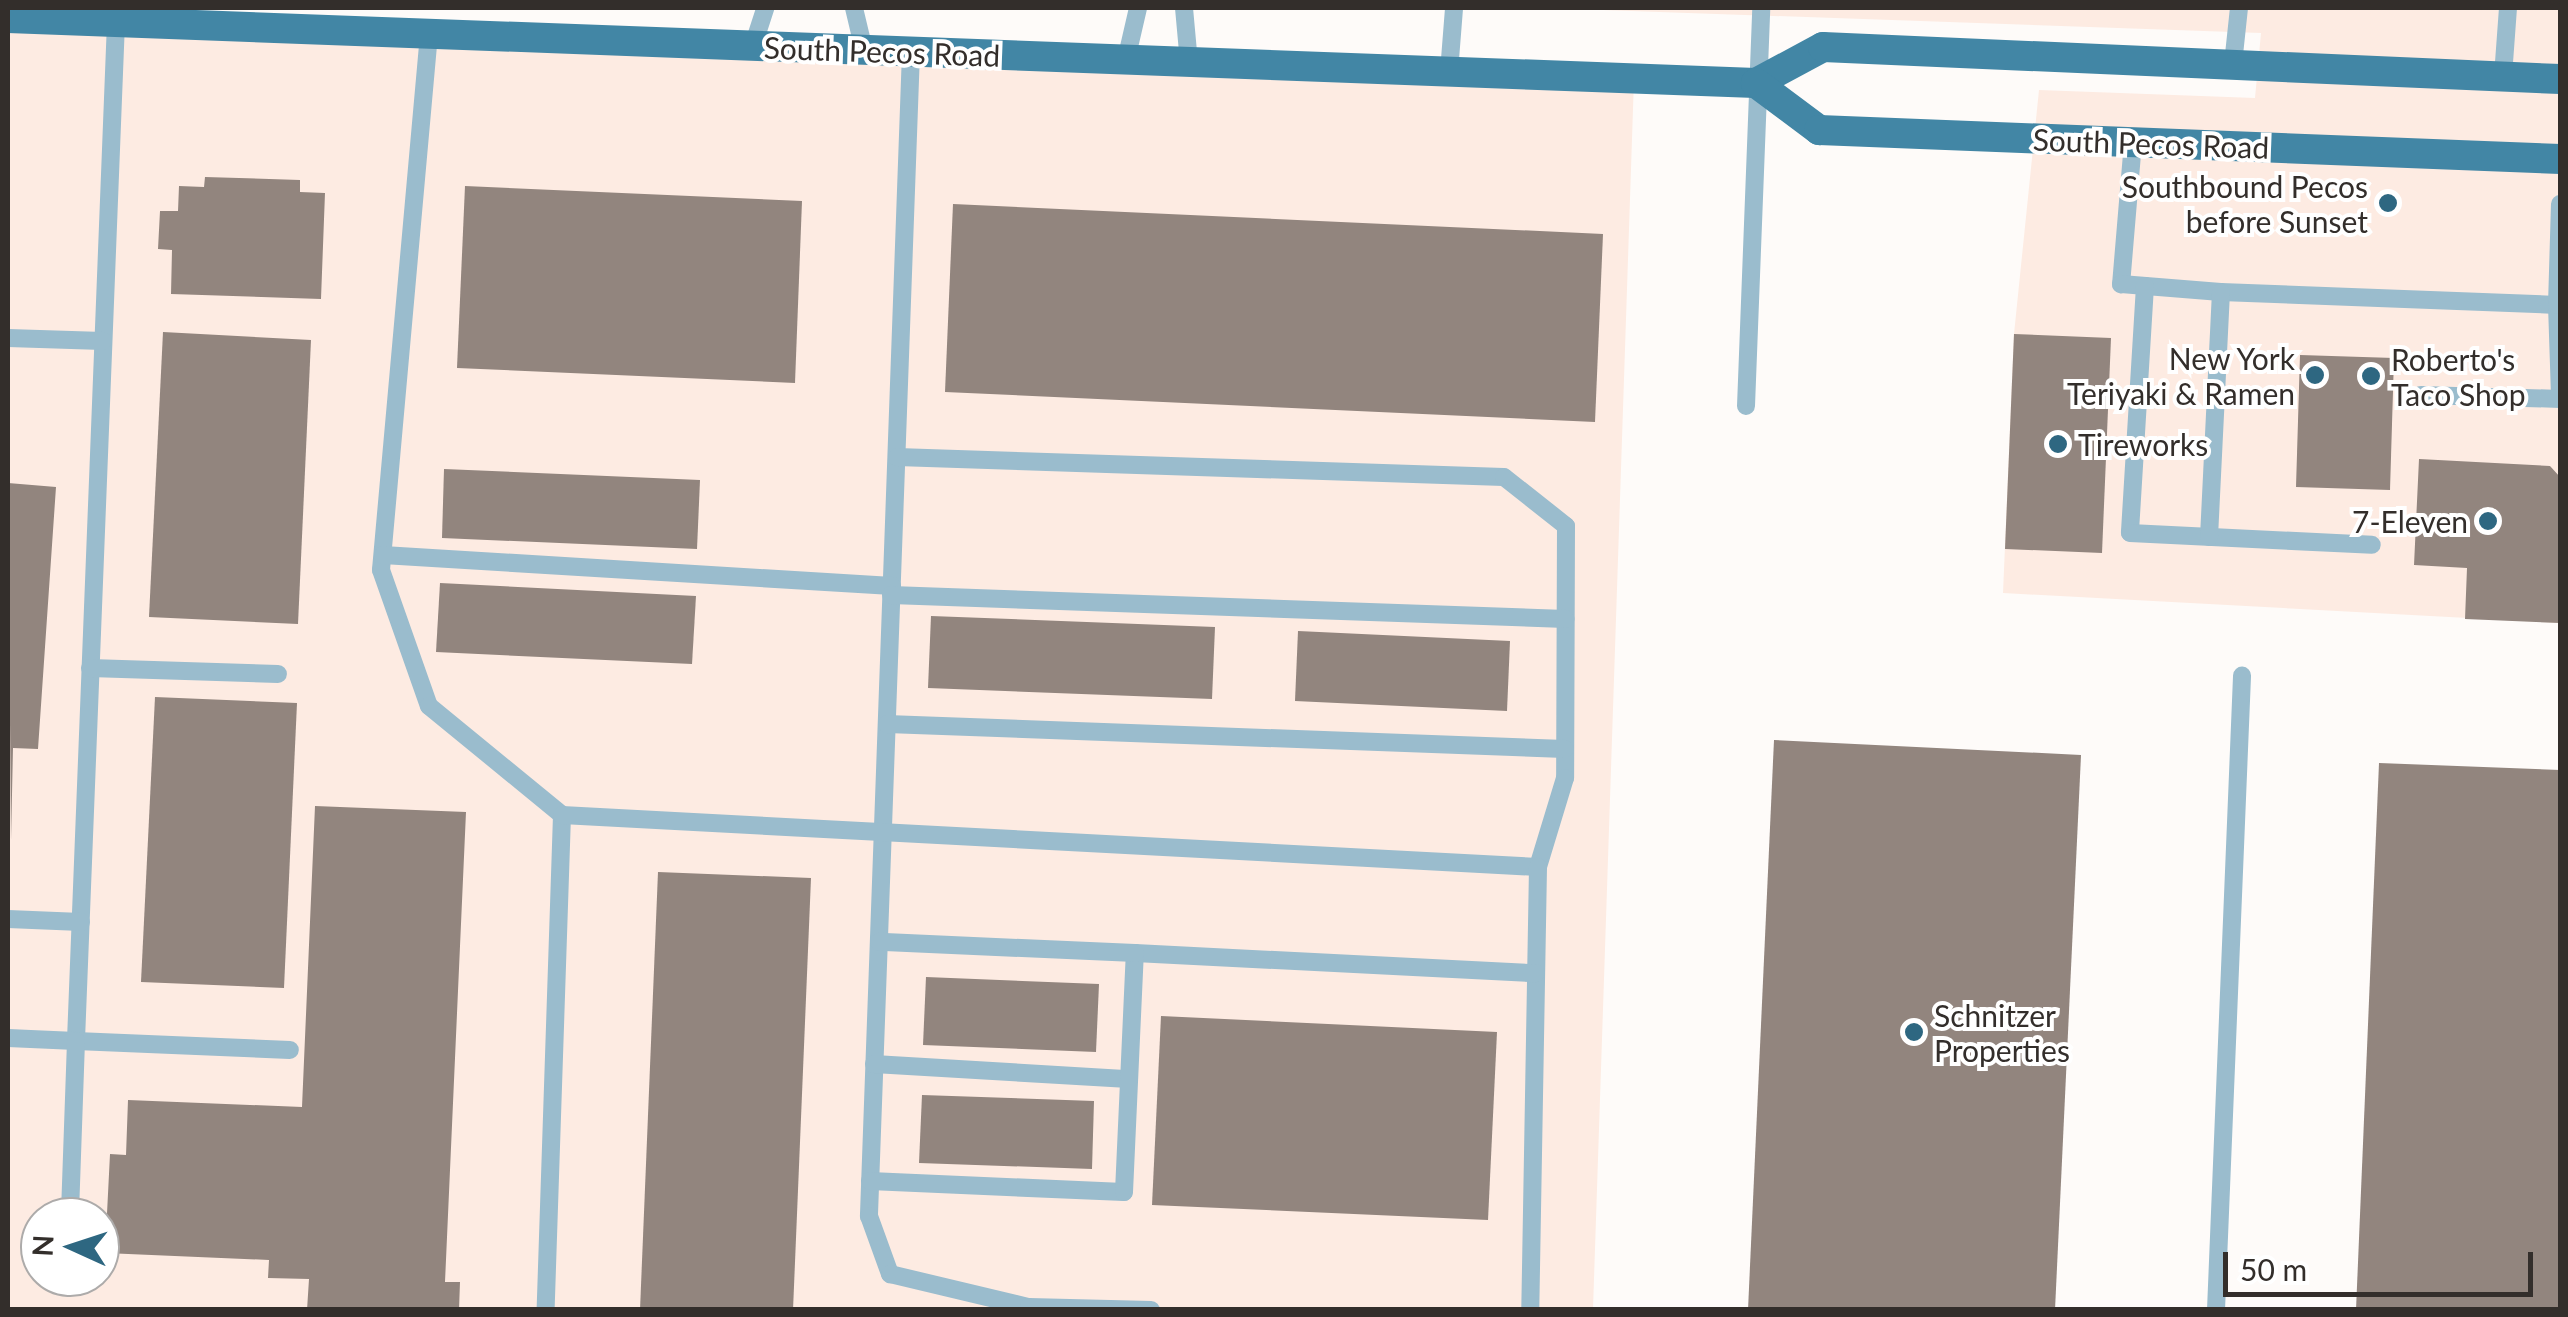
<!DOCTYPE html>
<html>
<head>
<meta charset="utf-8">
<style>
  body { margin:0 }
  #map { position:relative; width:2568px; height:1317px; overflow:hidden; background:#fefbf9; font-family:Lato,sans-serif }
  div>[style] { position:absolute }
  [style*='--x'] { left:calc(var(--x)*1px); top:calc(var(--y)*1px); width:calc(var(--w)*1px); rotate:calc(var(--a)*1deg) }
  .built>* { inset:0; background:#fdebe2 }
  .building>* { inset:0; background:#92857e }
  .lane>* { height:18px; margin:-9px; padding:0 9px; transform-origin:9px; border-radius:9px; background:#9abccd }
  .primary>* { height:30px; margin:-15px; padding:0 15px; transform-origin:15px; border-radius:15px; background:#4286a5 }
  .dots>* { width:28px; height:28px; translate:-50% -50%; box-sizing:border-box; border:5px solid #fff; border-radius:50% }
  span { translate:-50% -50%; white-space:nowrap; text-align:center; line-height:1.15; -webkit-text-stroke:8px #fff; paint-order:stroke }
  .street-label { font-size:30px; color:#332e2b }
  .poi-label { font-size:30px; color:#332e2b }
  .right { translate:-100% -50%; text-align:right }
  .left { translate:0 -50%; text-align:left }
  .frame { position:absolute; inset:0; border:10px solid #332e2b; pointer-events:none }
  .north { position:absolute; left:20px; top:1197px; width:100px; height:100px; box-sizing:border-box; background:#fff; border:2px solid #adabaa; border-radius:50%; rotate:273deg; font-size:28px; font-weight:700; line-height:40px; text-align:center; color:#332e2b }
  .north::after { content:''; display:block; margin:auto; width:35px; height:45px; background:#2e6781; clip-path:polygon(50% 0,100% 100%,50% 72%,0 100%) }
  .scale { position:absolute; left:2223px; top:1252px; width:310px; height:45px; box-sizing:border-box; border:5px solid #332e2b; border-top:0; padding-left:12px; font-size:30px; line-height:35px; white-space:nowrap; color:#332e2b; -webkit-text-stroke:8px #fff; paint-order:stroke }
</style>
</head>
<body>
<div id="map">
  <div class="built">
    <div style="clip-path:polygon(1546px 8px,2560px 8px,2560px 623px,2003px 593px,2014px 334px,2039px 90px,2255px 98px,2261px 33px)"></div>
    <div style="clip-path:polygon(evenodd,8px 18px,1634px 79px,1593px 1309px,8px 1310px,8px 18px,40px 1217px,100px 1217px,100px 1277px,40px 1277px,40px 1217px)"></div>
  </div>
  <div class="building">
    <div style="clip-path:polygon(205px 177px,300px 180px,300px 192px,325px 193px,321px 299px,171px 294px,172px 250px,158px 249px,160px 211px,178px 211px,179px 186px,204px 187px)"></div>
    <div style="clip-path:polygon(465px 186px,802px 201px,795px 383px,457px 368px)"></div>
    <div style="clip-path:polygon(953px 204px,1603px 234px,1595px 422px,945px 392px)"></div>
    <div style="clip-path:polygon(163px 332px,311px 340px,298px 624px,149px 617px)"></div>
    <div style="clip-path:polygon(2014px 334px,2111px 338px,2102px 553px,2005px 549px)"></div>
    <div style="clip-path:polygon(2300px 355px,2394px 358px,2390px 490px,2296px 487px)"></div>
    <div style="clip-path:polygon(2419px 459px,2550px 466px,2560px 477px,2560px 623px,2465px 619px,2467px 568px,2414px 565px)"></div>
    <div style="clip-path:polygon(444px 469px,700px 480px,697px 549px,442px 538px)"></div>
    <div style="clip-path:polygon(8px 483px,56px 487px,38px 749px,13px 748px,11px 841px)"></div>
    <div style="clip-path:polygon(440px 583px,696px 596px,692px 664px,436px 652px)"></div>
    <div style="clip-path:polygon(931px 616px,1215px 627px,1212px 699px,928px 688px)"></div>
    <div style="clip-path:polygon(1298px 631px,1510px 641px,1507px 711px,1295px 701px)"></div>
    <div style="clip-path:polygon(155px 697px,297px 703px,284px 988px,141px 982px)"></div>
    <div style="clip-path:polygon(1774px 740px,2081px 755px,2055px 1310px,1748px 1310px)"></div>
    <div style="clip-path:polygon(2379px 763px,2560px 770px,2560px 1310px,2356px 1310px)"></div>
    <div style="clip-path:polygon(315px 806px,466px 812px,445px 1282px,460px 1282px,459px 1310px,307px 1310px,309px 1279px,268px 1278px,269px 1260px,105px 1253px,110px 1154px,126px 1155px,128px 1100px,302px 1107px)"></div>
    <div style="clip-path:polygon(658px 872px,811px 878px,793px 1310px,640px 1310px)"></div>
    <div style="clip-path:polygon(926px 977px,1099px 984px,1096px 1052px,923px 1045px)"></div>
    <div style="clip-path:polygon(1161px 1016px,1497px 1032px,1488px 1220px,1152px 1205px)"></div>
    <div style="clip-path:polygon(922px 1095px,1094px 1101px,1092px 1169px,919px 1163px)"></div>
  </div>
  <div class="lane">
    <div style="--x:854;--y:8;--w:43;--a:76.6"></div>
    <div style="--x:1184;--y:8;--w:55;--a:84.8"></div>
    <div style="--x:116;--y:22;--w:1020;--a:92.25"></div>
    <div style="--x:76;--y:1041;--w:214;--a:2.4"></div>
    <div style="--x:429;--y:34;--w:538;--a:95.12"></div>
    <div style="--x:381;--y:570;--w:144;--a:70.6"></div>
    <div style="--x:429;--y:706;--w:172;--a:39.3"></div>
    <div style="--x:562;--y:815;--w:495;--a:91.9"></div>
    <div style="--x:753;--y:46;--w:40;--a:-72"></div>
    <div style="--x:911;--y:52;--w:1165;--a:92.07"></div>
    <div style="--x:869;--y:1216;--w:62;--a:70.1"></div>
    <div style="--x:890;--y:1274;--w:143;--a:13.4"></div>
    <div style="--x:1029;--y:1307;--w:122;--a:1.4"></div>
    <div style="--x:1126;--y:60;--w:53;--a:-77"></div>
    <div style="--x:2233;--y:64;--w:56;--a:-83.9"></div>
    <div style="--x:1449;--y:72;--w:64;--a:-85.5"></div>
    <div style="--x:2503;--y:76;--w:68;--a:-85.8"></div>
    <div style="--x:2133;--y:142;--w:143;--a:94.8"></div>
    <div style="--x:2121;--y:284;--w:100;--a:4.6"></div>
    <div style="--x:2221;--y:292;--w:336;--a:2.2"></div>
    <div style="--x:2557;--y:305;--w:90;--a:88.1"></div>
    <div style="--x:2145;--y:286;--w:247;--a:93.5"></div>
    <div style="--x:2130;--y:533;--w:242;--a:2.8"></div>
    <div style="--x:2557;--y:305;--w:101;--a:-88.3"></div>
    <div style="--x:8;--y:338;--w:95;--a:1.8"></div>
    <div style="--x:2421;--y:395;--w:139;--a:1.6"></div>
    <div style="--x:1746;--y:406;--w:398;--a:-87.8"></div>
    <div style="--x:897;--y:457;--w:607;--a:1.89"></div>
    <div style="--x:1504;--y:477;--w:79;--a:38.3"></div>
    <div style="--x:1566;--y:526;--w:252;--a:90.2"></div>
    <div style="--x:1565;--y:778;--w:93;--a:106.9"></div>
    <div style="--x:2209;--y:537;--w:245;--a:-87.2"></div>
    <div style="--x:383;--y:555;--w:510;--a:3.49"></div>
    <div style="--x:891;--y:595;--w:675;--a:2.04"></div>
    <div style="--x:90;--y:668;--w:188;--a:1.8"></div>
    <div style="--x:887;--y:724;--w:678;--a:2.11"></div>
    <div style="--x:562;--y:815;--w:977;--a:3.05"></div>
    <div style="--x:1538;--y:867;--w:443;--a:91"></div>
    <div style="--x:8;--y:919;--w:73;--a:2.4"></div>
    <div style="--x:1135;--y:953;--w:401;--a:2.9"></div>
    <div style="--x:8;--y:1038;--w:68;--a:2.5"></div>
    <div style="--x:76;--y:1041;--w:176;--a:92"></div>
    <div style="--x:874;--y:1064;--w:255;--a:3.4"></div>
    <div style="--x:870;--y:1181;--w:254;--a:2.5"></div>
    <div style="--x:1124;--y:1192;--w:239;--a:-87.4"></div>
    <div style="--x:1135;--y:953;--w:256;--a:-177.5"></div>
    <div style="--x:2216;--y:1310;--w:635;--a:-87.65"></div>
  </div>
  <div class="primary">
    <div style="--x:8;--y:18;--w:1749;--a:2.13"></div>
    <div style="--x:1756;--y:83;--w:76;--a:-28.2"></div>
    <div style="--x:1823;--y:47;--w:738;--a:2.49"></div>
    <div style="--x:1756;--y:83;--w:79;--a:36.7"></div>
    <div style="--x:1819;--y:130;--w:742;--a:2.24"></div>
  </div>
  <div class="dots">
    <div style="left:2388px;top:203px;background:#2e6781"></div>
    <div style="left:2315px;top:375px;background:#2e6781"></div>
    <div style="left:2371px;top:376px;background:#2e6781"></div>
    <div style="left:2058px;top:444px;background:#2e6781"></div>
    <div style="left:2488px;top:521px;background:#2e6781"></div>
    <div style="left:1914px;top:1032px;background:#2e6781"></div>
  </div>
  <div class="street-label">
    <span style="left:882px;top:51px;rotate:2deg">South Pecos Road</span>
    <span style="left:2151px;top:143px;rotate:2deg">South Pecos Road</span>
  </div>
  <div class="poi-label">
    <span class="right" style="left:2368px;top:203px">Southbound Pecos<br>before Sunset</span>
    <span class="right" style="left:2295px;top:375px">New York<br>Teriyaki &amp; Ramen</span>
    <span class="left" style="left:2391px;top:376px">Roberto's<br>Taco Shop</span>
    <span class="left" style="left:2078px;top:444px">Tireworks</span>
    <span class="right" style="left:2468px;top:521px">7-Eleven</span>
    <span class="left" style="left:1934px;top:1032px">Schnitzer<br>Properties</span>
  </div>
  <div class="frame"></div>
  <div class="north">N</div>
  <div class="scale">50 m</div>
</div>
</body>
</html>
